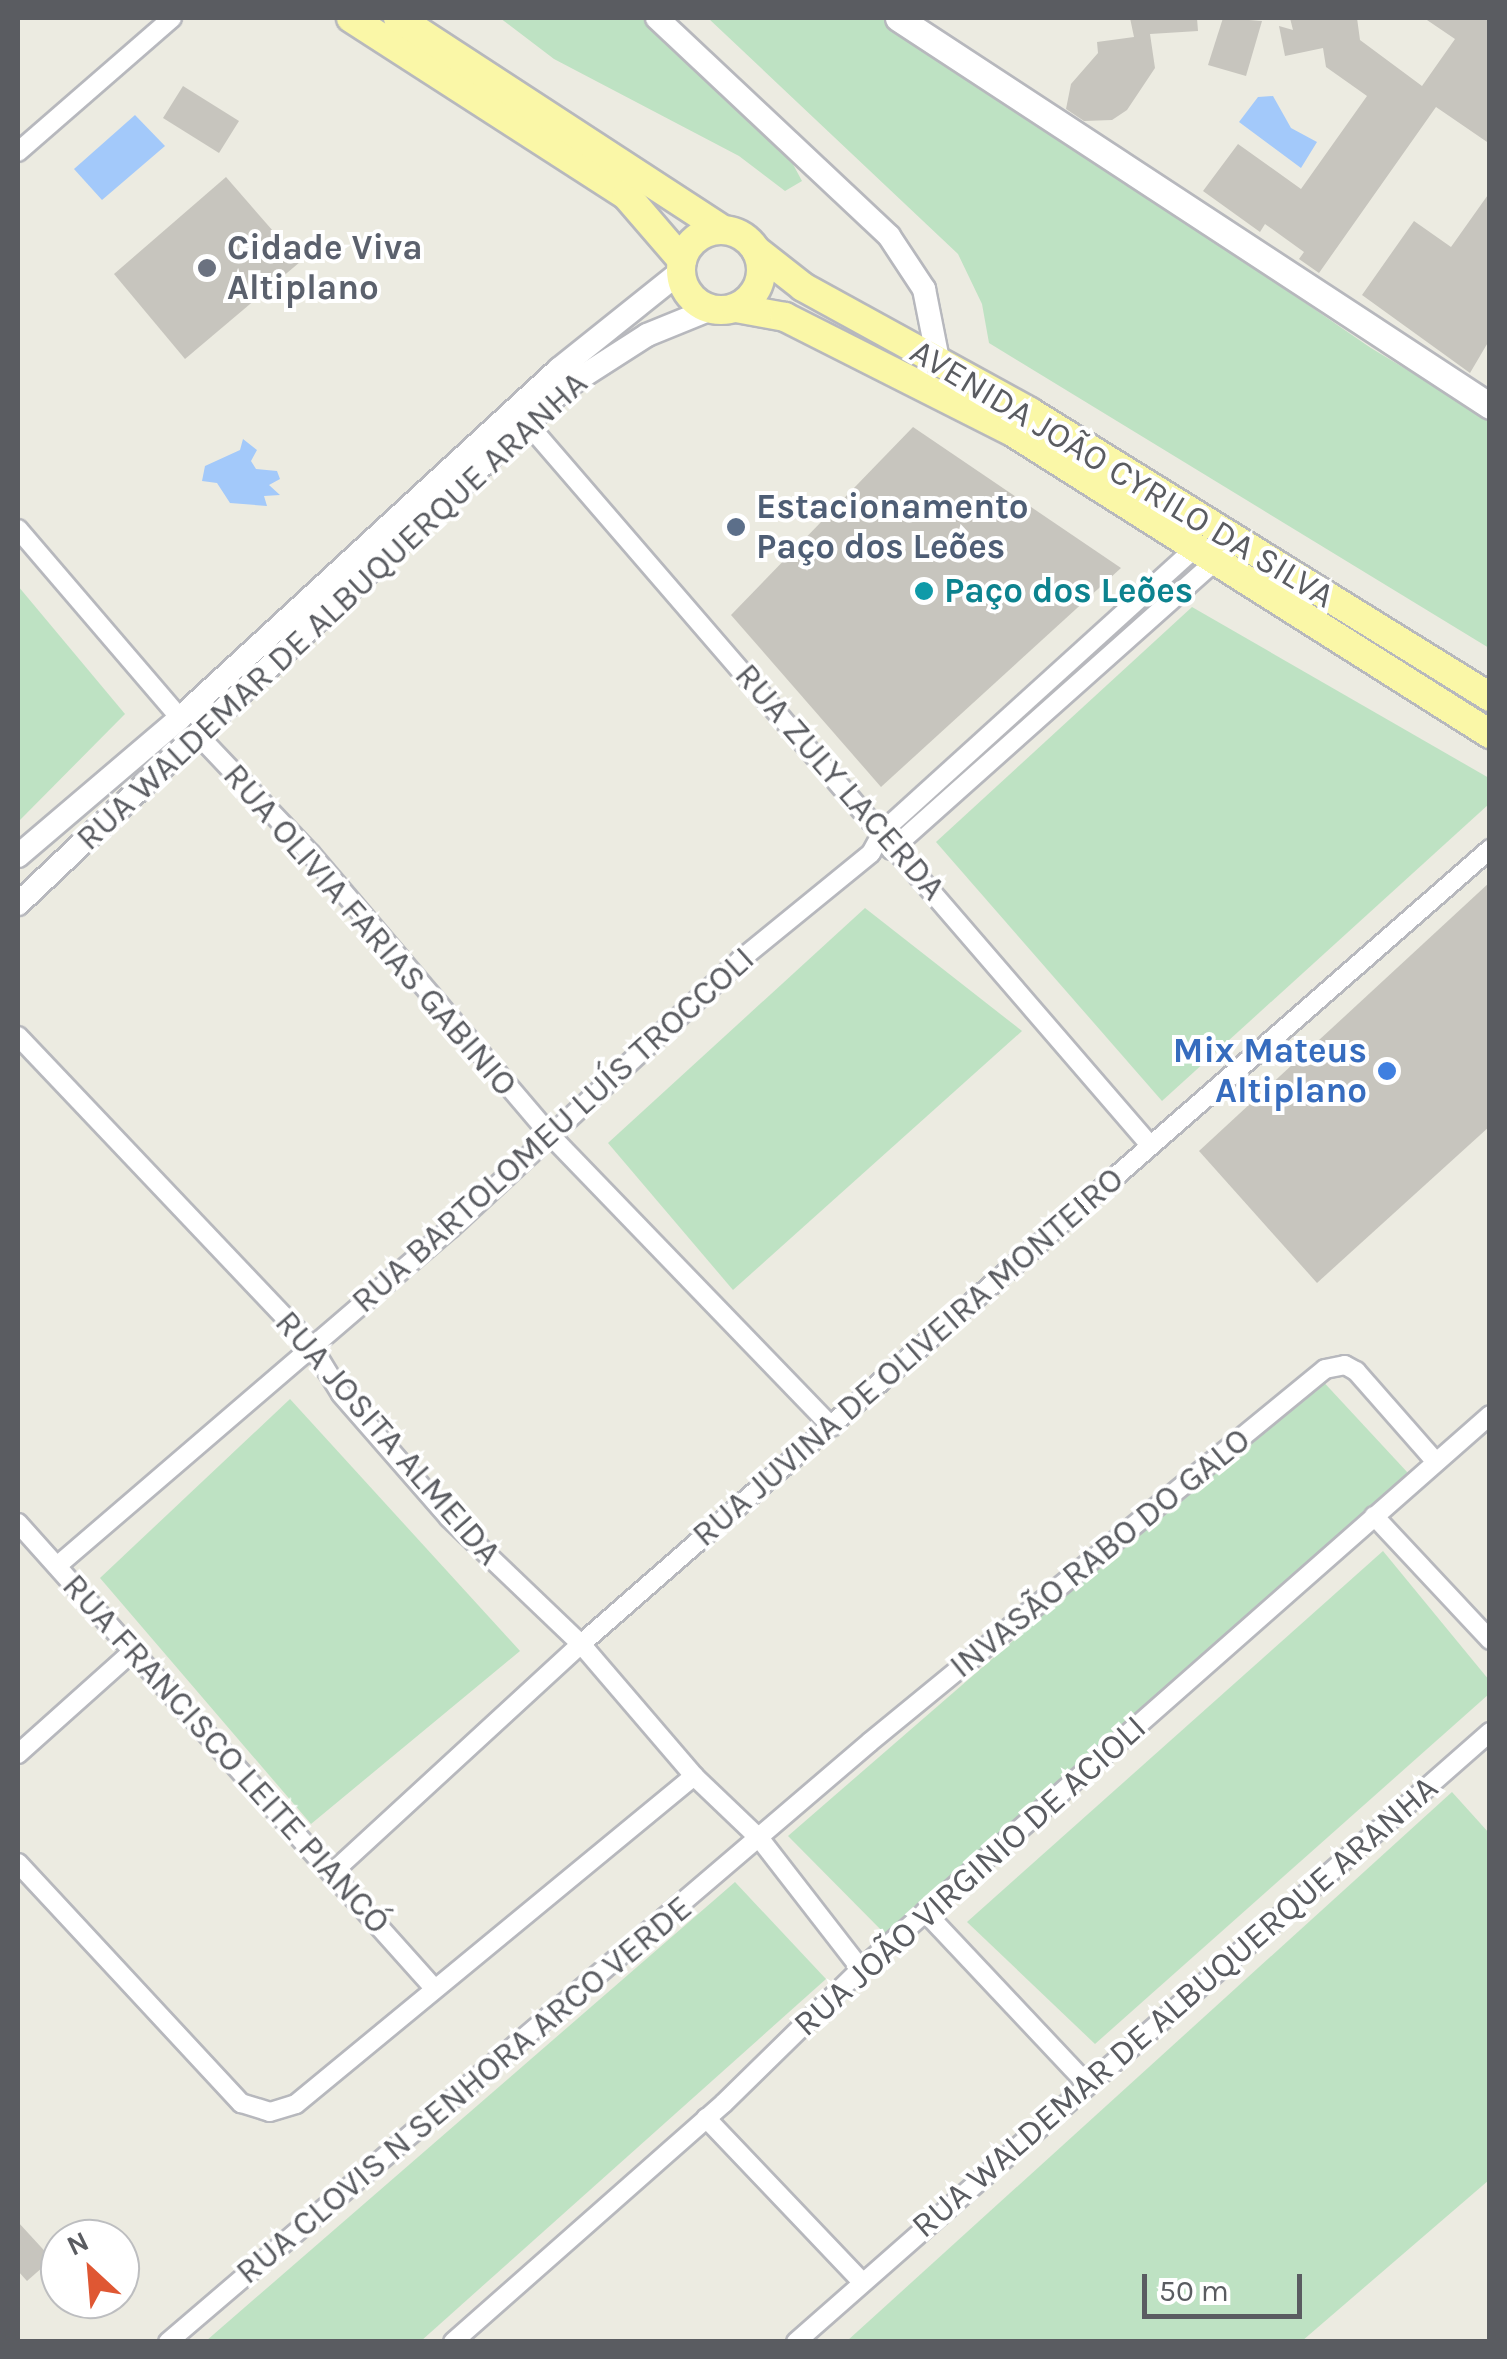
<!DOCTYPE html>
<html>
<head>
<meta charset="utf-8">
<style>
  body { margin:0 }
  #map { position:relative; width:1507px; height:2359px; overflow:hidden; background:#ecebe1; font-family:Karla,sans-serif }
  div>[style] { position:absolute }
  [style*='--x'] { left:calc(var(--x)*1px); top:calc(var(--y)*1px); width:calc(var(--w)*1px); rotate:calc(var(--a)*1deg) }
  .green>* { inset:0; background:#bee2c3 }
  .water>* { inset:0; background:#a3c9fa }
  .building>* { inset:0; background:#c7c5be }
  .roads { filter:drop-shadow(2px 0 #b7b8bd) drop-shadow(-2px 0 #b7b8bd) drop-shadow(0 2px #b7b8bd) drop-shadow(0 -2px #b7b8bd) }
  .minor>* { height:18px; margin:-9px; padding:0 9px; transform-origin:9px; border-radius:9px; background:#fff }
  .tertiary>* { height:22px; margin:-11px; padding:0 11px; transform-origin:11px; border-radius:11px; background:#fff }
  .secondary>* { height:25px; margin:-12.5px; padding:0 12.5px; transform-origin:12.5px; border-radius:12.5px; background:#fff }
  .primary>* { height:28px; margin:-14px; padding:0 14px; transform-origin:14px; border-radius:14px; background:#faf7a7 }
  .primary>.ring { margin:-14px; padding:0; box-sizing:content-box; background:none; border:28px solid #faf7a7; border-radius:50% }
  .dots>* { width:28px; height:28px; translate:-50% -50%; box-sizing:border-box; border:5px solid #fff; border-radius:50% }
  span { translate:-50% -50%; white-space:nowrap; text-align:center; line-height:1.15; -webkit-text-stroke:8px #fff; paint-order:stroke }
  .worship-label { font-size:35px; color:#5b616d; font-weight:700 }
  .left { translate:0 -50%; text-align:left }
  .street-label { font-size:35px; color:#5a5c61 }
  .service-label { font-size:35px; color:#4e5e75; font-weight:700 }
  .culture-label { font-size:35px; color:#0d838f; font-weight:700 }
  .shop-label { font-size:35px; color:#366cbe; font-weight:700 }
  .right { translate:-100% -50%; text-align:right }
  .frame { position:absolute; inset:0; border:20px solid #5a5c61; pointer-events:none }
  .north { position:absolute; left:40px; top:2219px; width:100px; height:100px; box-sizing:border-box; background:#fff; border:2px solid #bdbec0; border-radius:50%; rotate:334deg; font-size:28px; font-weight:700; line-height:40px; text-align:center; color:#5a5c61 }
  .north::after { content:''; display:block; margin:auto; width:35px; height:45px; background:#df5733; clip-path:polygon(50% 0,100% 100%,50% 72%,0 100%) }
  .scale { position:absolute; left:1142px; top:2274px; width:160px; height:45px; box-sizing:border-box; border:5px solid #5a5c61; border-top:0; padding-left:12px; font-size:30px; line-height:35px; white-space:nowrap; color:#5a5c61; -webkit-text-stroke:8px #fff; paint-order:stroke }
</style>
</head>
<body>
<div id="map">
  <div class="green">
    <div style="clip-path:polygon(500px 18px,648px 18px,773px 127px,802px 181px,785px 191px,739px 156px,554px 59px)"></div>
    <div style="clip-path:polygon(708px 18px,889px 18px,1371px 348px,1489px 419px,1489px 648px,989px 343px,982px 304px,958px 254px)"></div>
    <div style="clip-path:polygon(18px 586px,125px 714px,18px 822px)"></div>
    <div style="clip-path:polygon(1192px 607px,1489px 778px,1489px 804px,1162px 1101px,936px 842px)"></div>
    <div style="clip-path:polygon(865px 908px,1022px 1031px,733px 1290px,608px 1143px)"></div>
    <div style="clip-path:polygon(1318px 1376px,1408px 1473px,889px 1938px,788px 1836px)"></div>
    <div style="clip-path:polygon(290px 1399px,520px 1651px,311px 1824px,100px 1578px)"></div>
    <div style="clip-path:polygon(1383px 1551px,1489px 1680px,1489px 1694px,1095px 2044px,967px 1922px)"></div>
    <div style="clip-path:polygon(1452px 1792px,1489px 1833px,1489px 2180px,1302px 2341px,847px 2341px)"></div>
    <div style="clip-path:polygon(735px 1882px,826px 1979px,421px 2341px,206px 2341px)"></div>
  </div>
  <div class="water">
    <div style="clip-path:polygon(1273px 96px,1291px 128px,1317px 142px,1301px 168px,1239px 122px,1258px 97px)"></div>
    <div style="clip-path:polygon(135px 115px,165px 146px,102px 200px,74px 169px)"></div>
    <div style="clip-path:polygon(243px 439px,257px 450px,251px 461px,256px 469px,277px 471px,280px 479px,269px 485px,280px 495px,264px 496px,267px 506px,230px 503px,217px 483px,202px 481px,205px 466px,240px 450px)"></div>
  </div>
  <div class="building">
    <div style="clip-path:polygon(1130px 18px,1197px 18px,1198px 31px,1150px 34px,1155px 68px,1127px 110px,1112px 120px,1084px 121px,1066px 109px,1071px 84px,1098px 53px,1097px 42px,1134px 37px)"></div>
    <div style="clip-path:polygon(1223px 18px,1262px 21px,1246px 76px,1208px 65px)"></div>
    <div style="clip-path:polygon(1290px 18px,1357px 18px,1360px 40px,1422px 86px,1455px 39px,1424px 18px,1490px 18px,1490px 144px,1436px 107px,1319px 273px,1299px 259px,1304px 252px,1265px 224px,1260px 232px,1203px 191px,1238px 144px,1301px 189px,1367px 96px,1326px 67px,1323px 48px,1285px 56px,1279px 26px,1293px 30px)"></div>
    <div style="clip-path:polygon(183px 86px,239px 121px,219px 153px,163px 118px)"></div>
    <div style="clip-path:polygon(226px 177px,300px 262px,185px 359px,114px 274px)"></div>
    <div style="clip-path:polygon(1490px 192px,1490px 339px,1470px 373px,1362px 295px,1414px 221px,1451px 247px)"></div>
    <div style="clip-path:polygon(913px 427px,1121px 568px,881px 787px,731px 615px)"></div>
    <div style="clip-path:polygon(1490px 882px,1490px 1126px,1317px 1283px,1199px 1151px)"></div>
    <div style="clip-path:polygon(18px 2222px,52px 2259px,27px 2281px,18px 2271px)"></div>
  </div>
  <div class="roads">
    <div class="minor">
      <div style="--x:18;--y:152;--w:204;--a:-41"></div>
      <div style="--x:527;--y:423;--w:954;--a:49.21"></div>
      <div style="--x:18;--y:529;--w:249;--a:49.4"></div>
      <div style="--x:199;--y:736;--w:163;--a:46.5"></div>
      <div style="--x:311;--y:854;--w:367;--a:49.6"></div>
      <div style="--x:549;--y:1134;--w:407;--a:46"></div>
      <div style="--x:891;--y:850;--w:436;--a:-41.7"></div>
      <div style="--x:18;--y:1036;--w:426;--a:46.5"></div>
      <div style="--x:311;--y:1345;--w:57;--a:58.5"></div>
      <div style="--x:341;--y:1394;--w:164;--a:48.9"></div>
      <div style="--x:449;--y:1518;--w:182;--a:43.7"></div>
      <div style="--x:581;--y:1644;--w:174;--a:49.4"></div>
      <div style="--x:694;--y:1776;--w:91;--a:43.7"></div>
      <div style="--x:760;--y:1839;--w:165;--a:52.2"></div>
      <div style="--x:1374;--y:1516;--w:170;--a:46.9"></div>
      <div style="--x:18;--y:1523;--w:623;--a:48.19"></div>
      <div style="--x:57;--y:1566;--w:519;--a:-40.63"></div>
      <div style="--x:451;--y:1228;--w:394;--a:-42.8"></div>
      <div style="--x:740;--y:960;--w:169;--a:-39.2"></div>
      <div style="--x:871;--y:853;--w:25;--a:-61"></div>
      <div style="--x:883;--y:831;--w:423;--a:-42.2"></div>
      <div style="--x:18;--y:1754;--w:153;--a:-41.8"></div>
      <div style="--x:18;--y:1863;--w:328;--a:47.1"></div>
      <div style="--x:241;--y:2103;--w:30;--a:17"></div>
      <div style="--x:270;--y:2112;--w:27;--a:-17"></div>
      <div style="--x:296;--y:2104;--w:516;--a:-39.49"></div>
      <div style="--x:333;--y:1872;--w:337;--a:-42.6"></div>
      <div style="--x:581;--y:1644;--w:1208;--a:-41.17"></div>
      <div style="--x:925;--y:1912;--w:236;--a:46.7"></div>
      <div style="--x:706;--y:2118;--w:225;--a:46.4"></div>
      <div style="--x:168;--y:2342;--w:923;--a:-40.52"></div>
      <div style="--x:870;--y:1742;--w:588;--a:-39.34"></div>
      <div style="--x:1325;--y:1369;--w:20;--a:-11"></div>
      <div style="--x:1345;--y:1365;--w:13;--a:29"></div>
      <div style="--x:1356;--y:1371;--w:121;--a:48.7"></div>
      <div style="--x:453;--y:2342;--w:361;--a:-41.4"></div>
      <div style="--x:724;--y:2103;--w:192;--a:-44.4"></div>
      <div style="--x:861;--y:1969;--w:838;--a:-41.37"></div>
      <div style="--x:796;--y:2342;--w:924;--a:-41.31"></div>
    </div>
    <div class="tertiary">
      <div style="--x:657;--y:18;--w:318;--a:43.2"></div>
      <div style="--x:889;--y:236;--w:64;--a:56.6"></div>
      <div style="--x:924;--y:289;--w:72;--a:78.8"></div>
      <div style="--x:18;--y:856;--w:213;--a:-40.4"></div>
      <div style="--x:180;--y:718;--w:515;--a:-42.64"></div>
      <div style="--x:559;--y:369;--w:155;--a:-38.7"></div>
      <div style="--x:18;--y:904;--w:750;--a:-43.38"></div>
      <div style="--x:563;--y:389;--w:100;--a:-32.7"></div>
      <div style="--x:647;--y:335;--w:69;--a:-22.1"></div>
    </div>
    <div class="secondary">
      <div style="--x:898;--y:18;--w:708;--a:33.24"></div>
    </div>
    <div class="primary">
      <div style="--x:351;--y:18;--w:327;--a:32.8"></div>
      <div style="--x:626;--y:195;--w:86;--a:49.3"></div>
      <div style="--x:398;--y:18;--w:388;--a:33.1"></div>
      <div class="ring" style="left:681px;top:230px;width:52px;height:52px"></div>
      <div style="--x:756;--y:250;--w:60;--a:38.2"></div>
      <div style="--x:803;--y:287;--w:259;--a:28.8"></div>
      <div style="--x:1030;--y:412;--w:541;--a:31.78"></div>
      <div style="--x:736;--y:308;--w:50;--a:10.4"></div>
      <div style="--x:785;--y:317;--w:253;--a:26.8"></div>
      <div style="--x:1011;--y:431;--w:567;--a:32.32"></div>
    </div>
  </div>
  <div class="dots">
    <div style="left:207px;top:268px;background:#6b7280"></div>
    <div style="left:736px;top:527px;background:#5c6f8a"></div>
    <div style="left:924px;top:591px;background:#0f9aa8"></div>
    <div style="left:1387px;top:1071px;background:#3f7fe0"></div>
  </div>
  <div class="worship-label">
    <span class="left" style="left:227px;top:268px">Cidade Viva<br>Altiplano</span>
  </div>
  <div class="street-label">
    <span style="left:1122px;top:474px;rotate:31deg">AVENIDA JOÃO CYRILO DA SILVA</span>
    <span style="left:332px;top:611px;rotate:-43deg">RUA WALDEMAR DE ALBUQUERQUE ARANHA</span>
    <span style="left:840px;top:782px;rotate:49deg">RUA ZULY LACERDA</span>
    <span style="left:370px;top:930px;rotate:49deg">RUA OLIVIA FARIAS GABINIO</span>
    <span style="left:553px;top:1130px;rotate:-42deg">RUA BARTOLOMEU LUÍS TROCCOLI</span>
    <span style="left:908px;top:1357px;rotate:-41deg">RUA JUVINA DE OLIVEIRA MONTEIRO</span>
    <span style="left:388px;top:1438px;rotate:49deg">RUA JOSITA ALMEIDA</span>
    <span style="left:1100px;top:1553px;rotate:-39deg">INVASÃO RABO DO GALO</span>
    <span style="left:226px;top:1754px;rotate:48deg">RUA FRANCISCO LEITE PIANCÓ</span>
    <span style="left:970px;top:1876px;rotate:-42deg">RUA JOÃO VIRGINIO DE ACIOLI</span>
    <span style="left:1175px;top:2007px;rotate:-41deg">RUA WALDEMAR DE ALBUQUERQUE ARANHA</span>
    <span style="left:464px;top:2090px;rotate:-40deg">RUA CLOVIS N SENHORA ARCO VERDE</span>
  </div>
  <div class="service-label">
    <span class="left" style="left:756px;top:527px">Estacionamento<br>Paço dos Leões</span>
  </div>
  <div class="culture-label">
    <span class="left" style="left:944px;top:591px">Paço dos Leões</span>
  </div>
  <div class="shop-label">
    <span class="right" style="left:1367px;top:1071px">Mix Mateus<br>Altiplano</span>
  </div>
  <div class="frame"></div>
  <div class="north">N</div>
  <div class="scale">50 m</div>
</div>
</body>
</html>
